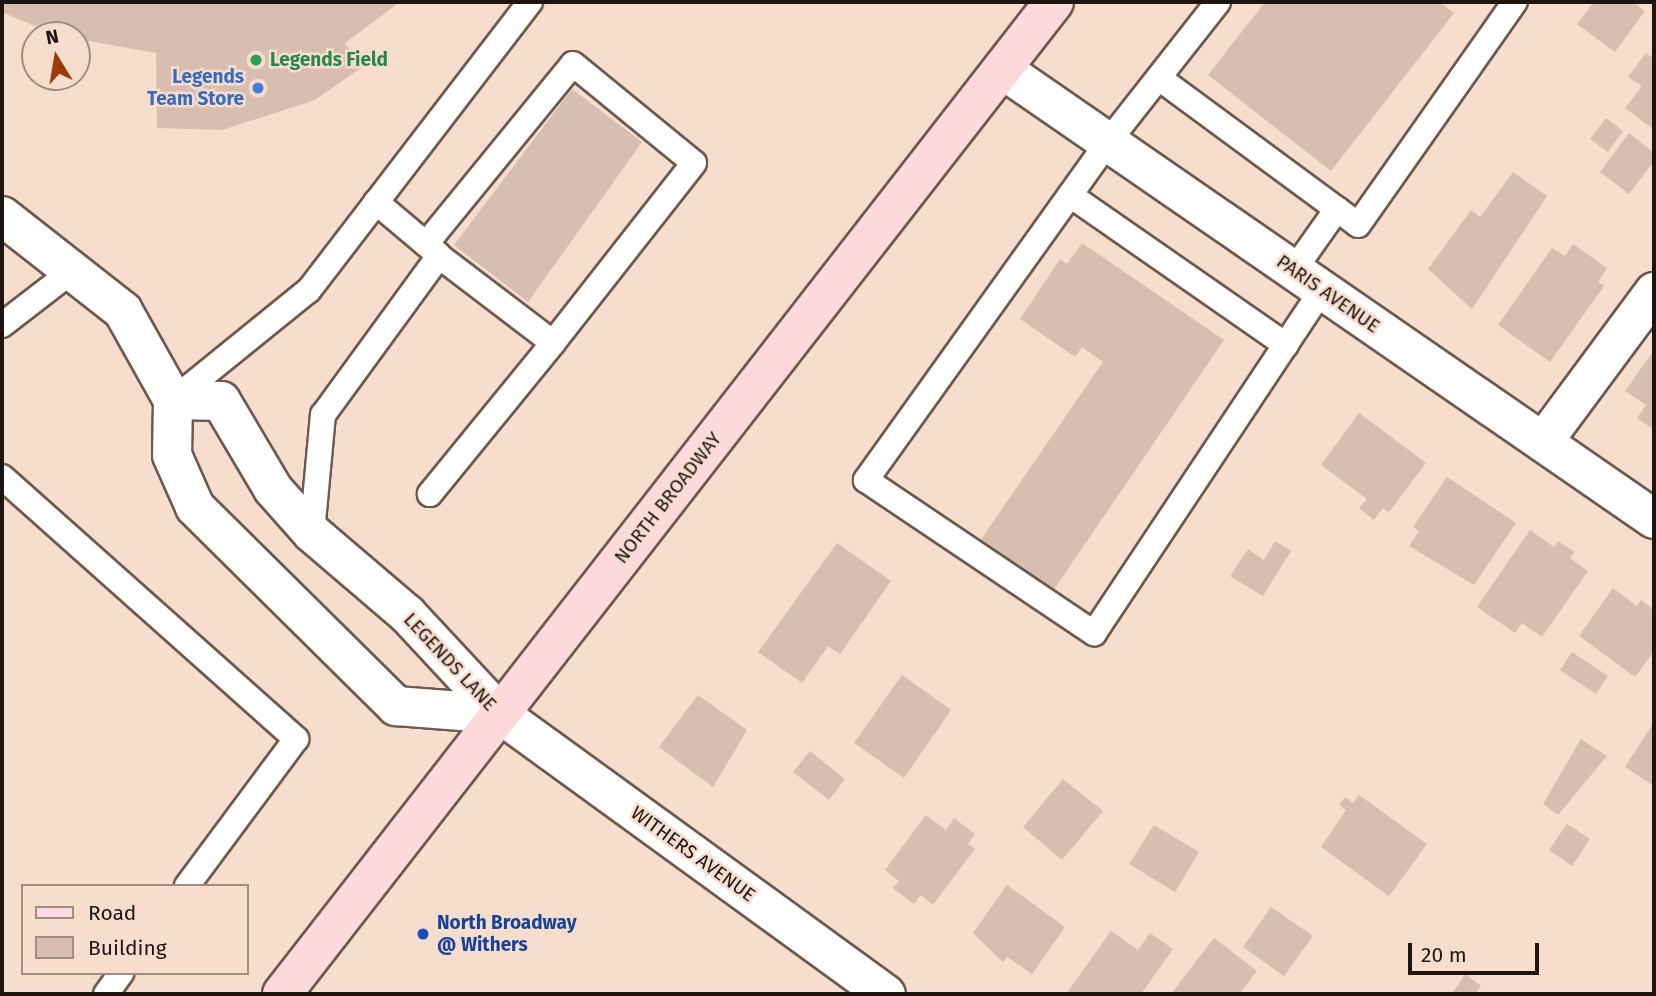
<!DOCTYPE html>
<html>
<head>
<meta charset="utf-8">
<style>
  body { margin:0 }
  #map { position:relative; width:1656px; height:996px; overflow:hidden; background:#f6ddce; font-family:"Fira Sans",sans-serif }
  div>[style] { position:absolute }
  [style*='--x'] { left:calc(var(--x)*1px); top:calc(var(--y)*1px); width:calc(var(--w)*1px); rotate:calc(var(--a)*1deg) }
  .building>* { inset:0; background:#d8beb1 }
  .roads { filter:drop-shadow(2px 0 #6e594c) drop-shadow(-2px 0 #6e594c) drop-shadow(0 2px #6e594c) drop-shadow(0 -2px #6e594c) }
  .service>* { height:24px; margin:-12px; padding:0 12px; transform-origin:12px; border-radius:12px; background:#fff }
  .minor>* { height:38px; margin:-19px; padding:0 19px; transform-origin:19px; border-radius:19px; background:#fff }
  .primary>* { height:38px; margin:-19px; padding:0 19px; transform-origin:19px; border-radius:19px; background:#ffdadd }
  .dots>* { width:19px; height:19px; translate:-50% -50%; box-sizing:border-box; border:4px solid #f6ddce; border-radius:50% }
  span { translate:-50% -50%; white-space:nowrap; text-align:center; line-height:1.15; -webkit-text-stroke:5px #f6ddce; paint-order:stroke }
  .leisure-label { font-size:19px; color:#27864d; font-weight:700 }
  .left { translate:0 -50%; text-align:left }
  .shop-label { font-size:19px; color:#366cbe; font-weight:700 }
  .right { translate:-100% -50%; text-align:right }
  .street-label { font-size:19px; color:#1e1510 }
  .transit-label { font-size:19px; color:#164399; font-weight:700 }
  .frame { position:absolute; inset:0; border:4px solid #1e1510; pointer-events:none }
  .legend { position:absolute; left:21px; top:884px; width:228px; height:91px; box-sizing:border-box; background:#f6ddce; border:2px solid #a08d82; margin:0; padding:9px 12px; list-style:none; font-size:21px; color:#1e1510 }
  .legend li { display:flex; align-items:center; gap:14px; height:35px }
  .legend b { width:35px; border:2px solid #a08d82 }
  .north { position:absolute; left:21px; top:21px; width:70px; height:70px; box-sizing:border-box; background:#f6ddce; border:2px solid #a08d82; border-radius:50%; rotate:349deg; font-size:19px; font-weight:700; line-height:28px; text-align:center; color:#1e1510 }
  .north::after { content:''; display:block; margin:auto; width:24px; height:32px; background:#9e3b03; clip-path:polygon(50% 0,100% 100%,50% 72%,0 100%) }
  .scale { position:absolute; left:1408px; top:943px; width:131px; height:32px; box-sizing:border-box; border:4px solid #1e1510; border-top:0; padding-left:9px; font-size:21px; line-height:24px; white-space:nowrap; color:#1e1510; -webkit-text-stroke:5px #f6ddce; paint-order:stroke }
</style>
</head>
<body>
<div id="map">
  <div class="building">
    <div style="clip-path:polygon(2px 2px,400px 2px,345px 43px,361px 68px,315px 100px,222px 130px,157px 128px,156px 53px,77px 39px,77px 35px,56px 35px,2px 12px)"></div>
    <div style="clip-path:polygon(1265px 2px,1439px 2px,1454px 13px,1331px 171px,1208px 75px)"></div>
    <div style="clip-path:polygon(1594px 2px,1633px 2px,1645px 11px,1615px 52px,1577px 24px)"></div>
    <div style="clip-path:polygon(1646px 53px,1654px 59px,1654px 130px,1625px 108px,1642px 86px,1628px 77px)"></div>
    <div style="clip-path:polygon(572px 89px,642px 142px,528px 302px,454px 245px)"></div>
    <div style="clip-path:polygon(1606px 118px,1623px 131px,1608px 152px,1590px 139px)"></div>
    <div style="clip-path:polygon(1629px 133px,1654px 153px,1654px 161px,1629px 194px,1600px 172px)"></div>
    <div style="clip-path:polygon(1513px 172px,1547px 196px,1472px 309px,1428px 269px,1471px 210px,1480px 217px)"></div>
    <div style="clip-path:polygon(1082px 243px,1224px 340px,1053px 591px,980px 541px,1103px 362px,1082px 347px,1075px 357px,1020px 319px,1060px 259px,1067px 264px)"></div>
    <div style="clip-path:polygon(1573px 244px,1607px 268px,1598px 282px,1604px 286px,1550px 362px,1498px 325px,1552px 248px,1565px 256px)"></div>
    <div style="clip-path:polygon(1654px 350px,1654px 430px,1637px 418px,1646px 405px,1625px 391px)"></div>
    <div style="clip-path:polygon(1359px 413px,1426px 463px,1389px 512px,1383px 508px,1374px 520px,1359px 508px,1367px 499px,1321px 465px)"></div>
    <div style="clip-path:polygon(1447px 477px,1516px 523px,1474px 585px,1409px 546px,1419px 531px,1413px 527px)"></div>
    <div style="clip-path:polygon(1530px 530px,1554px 547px,1558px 541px,1575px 552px,1570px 558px,1588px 571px,1542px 637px,1522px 623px,1515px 633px,1477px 607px)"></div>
    <div style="clip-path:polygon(1275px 541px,1291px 551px,1263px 596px,1230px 576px,1248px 549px,1264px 560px)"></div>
    <div style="clip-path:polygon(837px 543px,891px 581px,840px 654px,828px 646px,802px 683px,758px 652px)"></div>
    <div style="clip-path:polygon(1613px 588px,1637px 606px,1641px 600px,1654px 610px,1654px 651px,1635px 677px,1579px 636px)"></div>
    <div style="clip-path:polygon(1572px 652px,1608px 676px,1596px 694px,1560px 670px)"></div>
    <div style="clip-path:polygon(902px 675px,951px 710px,904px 778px,854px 743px)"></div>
    <div style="clip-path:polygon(698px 695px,747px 730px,713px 787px,659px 747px)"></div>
    <div style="clip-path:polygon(1654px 722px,1654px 786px,1625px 767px)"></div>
    <div style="clip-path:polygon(1581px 739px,1607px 756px,1558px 815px,1543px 804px)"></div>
    <div style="clip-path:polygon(810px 751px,845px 779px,829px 800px,793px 772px)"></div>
    <div style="clip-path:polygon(1063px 779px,1103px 811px,1062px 860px,1023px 827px)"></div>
    <div style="clip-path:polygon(1359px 795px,1427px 844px,1389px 896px,1321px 847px,1346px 810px,1339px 805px,1345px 797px,1353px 803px)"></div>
    <div style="clip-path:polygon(926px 815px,946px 830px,954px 818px,975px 834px,968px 844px,975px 849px,933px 905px,921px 895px,914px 904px,893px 888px,899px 881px,885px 870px)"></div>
    <div style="clip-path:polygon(1567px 824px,1590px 839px,1572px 866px,1549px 850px)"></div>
    <div style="clip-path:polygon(1154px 825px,1199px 852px,1175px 892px,1129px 864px)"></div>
    <div style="clip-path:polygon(1007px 885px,1065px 927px,1032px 974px,1007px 957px,1003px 962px,973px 933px)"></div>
    <div style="clip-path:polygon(1271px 907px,1313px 936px,1284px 976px,1243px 947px)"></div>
    <div style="clip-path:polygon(1111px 931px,1138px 950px,1150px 933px,1173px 949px,1141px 994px,1066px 994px)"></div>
    <div style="clip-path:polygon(1214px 938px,1257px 971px,1239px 994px,1171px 994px)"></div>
    <div style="clip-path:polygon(1465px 974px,1481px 986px,1475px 994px,1452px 994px)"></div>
  </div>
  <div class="roads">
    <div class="service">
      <div style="--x:1218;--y:2;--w:178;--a:128.2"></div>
      <div style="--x:1108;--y:142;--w:416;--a:125.6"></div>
      <div style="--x:866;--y:480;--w:275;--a:33.9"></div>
      <div style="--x:1094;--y:633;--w:412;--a:-56.4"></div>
      <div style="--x:1159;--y:78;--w:221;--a:36.4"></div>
      <div style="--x:1337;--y:209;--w:75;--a:125.2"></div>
      <div style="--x:1070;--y:195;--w:263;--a:34.8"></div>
      <div style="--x:376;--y:202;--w:82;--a:40.1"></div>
      <div style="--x:1337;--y:209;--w:26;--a:37"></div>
      <div style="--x:1358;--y:225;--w:273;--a:-54.9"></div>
      <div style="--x:426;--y:244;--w:232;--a:-50.8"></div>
      <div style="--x:573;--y:64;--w:156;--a:39.3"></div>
      <div style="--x:694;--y:163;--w:229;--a:128.1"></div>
      <div style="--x:2;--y:325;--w:88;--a:-37.6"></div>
      <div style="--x:173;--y:400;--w:175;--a:-39"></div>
      <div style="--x:309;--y:290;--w:363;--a:-52.5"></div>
      <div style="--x:2;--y:477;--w:394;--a:41.7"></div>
      <div style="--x:296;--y:739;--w:183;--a:126.6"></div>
      <div style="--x:312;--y:533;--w:119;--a:-84.7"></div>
      <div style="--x:323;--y:415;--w:197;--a:-53.9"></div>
      <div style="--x:439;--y:256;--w:143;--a:37.3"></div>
      <div style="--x:553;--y:343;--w:195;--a:129.2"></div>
      <div style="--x:106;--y:994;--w:26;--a:-54"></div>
    </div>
    <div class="minor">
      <div style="--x:1002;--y:69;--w:792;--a:34.61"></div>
      <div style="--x:2;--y:216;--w:154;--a:38.1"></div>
      <div style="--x:123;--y:311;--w:102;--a:60.7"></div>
      <div style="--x:173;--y:400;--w:55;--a:91"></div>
      <div style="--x:172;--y:455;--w:57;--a:66.1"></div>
      <div style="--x:195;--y:507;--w:283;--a:44.7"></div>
      <div style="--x:396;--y:706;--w:104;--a:4.4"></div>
      <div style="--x:173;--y:400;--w:48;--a:1.2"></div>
      <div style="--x:221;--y:401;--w:102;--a:59.4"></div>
      <div style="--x:273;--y:489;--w:59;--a:48.4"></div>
      <div style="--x:312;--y:533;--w:125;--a:40.5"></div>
      <div style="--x:407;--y:614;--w:137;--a:47.1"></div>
      <div style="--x:500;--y:714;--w:477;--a:36"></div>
      <div style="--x:1543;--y:442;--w:187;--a:-53.5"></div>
    </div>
    <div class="primary">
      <div style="--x:282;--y:994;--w:1257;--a:-52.11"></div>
    </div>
  </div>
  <div class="dots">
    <div style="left:256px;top:60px;background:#2e9e5b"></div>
    <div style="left:258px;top:88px;background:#3f7fe0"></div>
    <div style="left:423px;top:934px;background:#1a4fb4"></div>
  </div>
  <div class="leisure-label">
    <span class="left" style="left:270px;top:60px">Legends Field</span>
  </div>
  <div class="shop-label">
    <span class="right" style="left:244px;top:88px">Legends<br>Team Store</span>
  </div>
  <div class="street-label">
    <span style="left:1328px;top:294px;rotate:35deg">PARIS AVENUE</span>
    <span style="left:668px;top:498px;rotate:-52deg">NORTH BROADWAY</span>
    <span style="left:450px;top:662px;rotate:47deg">LEGENDS LANE</span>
    <span style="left:693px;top:854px;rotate:36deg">WITHERS AVENUE</span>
  </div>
  <div class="transit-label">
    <span class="left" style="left:437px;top:934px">North Broadway<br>@ Withers</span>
  </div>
  <div class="frame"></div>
  <ul class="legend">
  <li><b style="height:9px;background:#ffdadd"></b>Road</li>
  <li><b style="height:19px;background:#d8beb1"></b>Building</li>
  </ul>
  <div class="north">N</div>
  <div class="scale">20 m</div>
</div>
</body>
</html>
